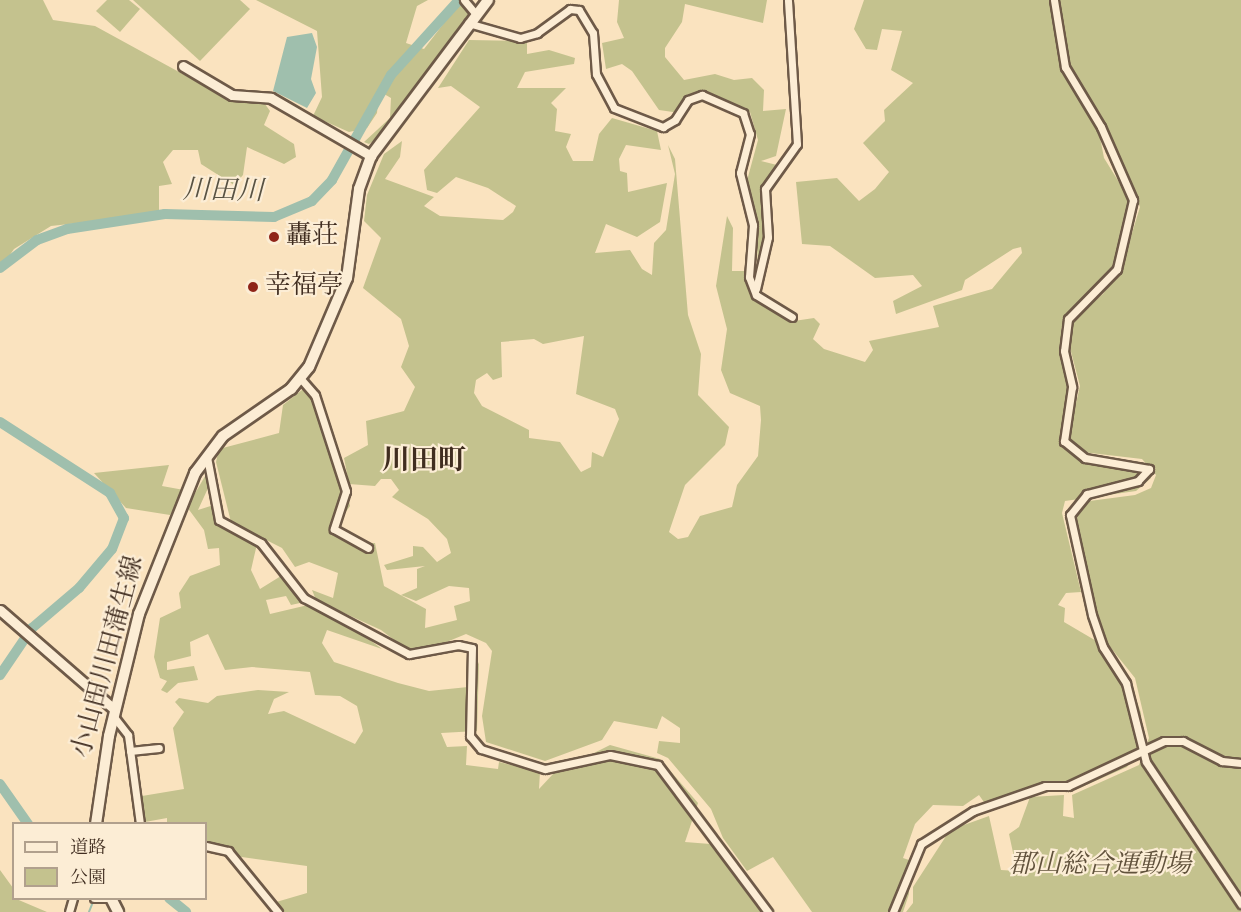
<!DOCTYPE html>
<html>
<head>
<meta charset="utf-8">
<style>
  body { margin:0 }
  #map { position:relative; width:1241px; height:912px; overflow:hidden; background:#fae3bf; font-family:"Sorts Mill Goudy","Noto Serif JP",serif }
  div>[style] { position:absolute }
  [style*='--x'] { left:calc(var(--x)*1px); top:calc(var(--y)*1px); width:calc(var(--w)*1px); rotate:calc(var(--a)*1deg) }
  .green>* { inset:0; background:#c4c28e }
  .water>* { inset:0; background:#9fbfad }
  .stream>* { height:1.5px; margin:-0.75px; padding:0 0.75px; transform-origin:0.75px; border-radius:0.75px; background:#9fbfad }
  .river>* { height:10px; margin:-5px; padding:0 5px; transform-origin:5px; border-radius:5px; background:#9fbfad }
  .roads { filter:drop-shadow(2px 0 #6e5a48) drop-shadow(-2px 0 #6e5a48) drop-shadow(0 2px #6e5a48) drop-shadow(0 -2px #6e5a48) }
  .minor>* { height:7px; margin:-3.5px; padding:0 3.5px; transform-origin:3.5px; border-radius:3.5px; background:#fcedd5 }
  .tertiary>* { height:9px; margin:-4.5px; padding:0 4.5px; transform-origin:4.5px; border-radius:4.5px; background:#fcedd5 }
  .secondary>* { height:10px; margin:-5px; padding:0 5px; transform-origin:5px; border-radius:5px; background:#fcedd5 }
  .dots>* { width:16px; height:16px; translate:-50% -50%; box-sizing:border-box; border:3px solid #fcedd5; border-radius:50% }
  span { translate:-50% -50%; white-space:nowrap; text-align:center; line-height:1.15; -webkit-text-stroke:4.5px #fcedd5; paint-order:stroke }
  .poi-label { font-size:26px; color:#402d20 }
  .left { translate:0 -50%; text-align:left }
  .street-label { font-size:26px; color:#402d20 }
  .park-label { font-size:26px; color:#61523c; font-style:italic }
  .water-label { font-size:27px; color:#585243; font-style:italic }
  .quarter-label { font-size:28px; color:#402d20; font-weight:700 }
  .legend { position:absolute; left:12px; top:822px; width:195px; height:78px; box-sizing:border-box; background:#fcedd5; border:2px solid #b1a08d; margin:0; padding:8px 10px; list-style:none; font-size:18px; color:#402d20 }
  .legend li { display:flex; align-items:center; gap:12px; height:30px }
  .legend b { width:30px; border:2px solid #b1a08d }
</style>
</head>
<body>
<div id="map">
  <div class="green">
    <div style="clip-path:polygon(0 0,43px 0,53px 20px,95px 26px,232px 101px,262px 100px,270px 111px,264px 125px,294px 144px,296px 157px,284px 164px,247px 147px,243px 175px,234px 185px,201px 164px,198px 150px,173px 150px,163px 162px,172px 184px,159px 186px,159px 214px,51px 226px,14px 249px,0 269px)"></div>
    <div style="clip-path:polygon(107px 0,129px 0,140px 9px,120px 32px,96px 11px)"></div>
    <div style="clip-path:polygon(133px 0,240px 0,250px 9px,200px 61px)"></div>
    <div style="clip-path:polygon(256px 0,428px 0,417px 6px,406px 43px,424px 49px,461px 1px,469px 13px,440px 61px,384px 133px,369px 144px,364px 142px,390px 118px,391px 98px,379px 91px,377px 113px,367px 128px,349px 132px,313px 116px,322px 97px,317px 31px)"></div>
    <div style="clip-path:polygon(619px 0,767px 0,763px 23px,685px 4px,682px 22px,665px 48px,665px 57px,684px 80px,715px 74px,734px 80px,752px 78px,764px 90px,763px 111px,786px 109px,776px 156px,761px 161px,777px 165px,764px 198px,766px 242px,758px 265px,756px 219px,745px 188px,758px 140px,750px 112px,707px 92px,680px 113px,659px 110px,632px 71px,622px 64px,606px 69px,602px 43px,624px 38px,617px 22px)"></div>
    <div style="clip-path:polygon(evenodd,864px 0,1054px 0,1064px 72px,1095px 111px,1104px 158px,1135px 208px,1109px 277px,1083px 306px,1070px 311px,1061px 329px,1076px 390px,1062px 440px,1063px 448px,1086px 461px,1143px 462px,1151px 478px,1136px 491px,1065px 501px,1062px 513px,1081px 592px,1066px 593px,1058px 605px,1065px 608px,1064px 622px,1098px 642px,1128px 676px,1141px 713px,1143px 741px,1127px 767px,1075px 790px,1017px 792px,986px 805px,979px 795px,963px 806px,933px 805px,915px 824px,903px 858px,909px 860px,909px 894px,903px 912px,812px 912px,773px 857px,747px 871px,723px 838px,711px 809px,668px 758px,657px 753px,659px 741px,680px 743px,680px 728px,662px 716px,657px 729px,614px 721px,602px 740px,545px 761px,486px 742px,482px 716px,492px 651px,486px 643px,466px 634px,432px 648px,406px 649px,381px 630px,316px 600px,312px 590px,333px 598px,338px 573px,309px 562px,295px 567px,282px 548px,231px 522px,216px 462px,219px 449px,279px 433px,283px 405px,307px 386px,339px 455px,350px 506px,334px 529px,357px 543px,375px 543px,384px 586px,426px 609px,425px 628px,457px 620px,454px 606px,470px 601px,469px 588px,449px 586px,416px 601px,401px 595px,417px 588px,417px 569px,425px 566px,387px 570px,384px 565px,413px 556px,413px 546px,423px 547px,437px 562px,451px 553px,447px 539px,428px 519px,392px 497px,399px 490px,391px 479px,381px 479px,375px 486px,349px 484px,344px 458px,368px 445px,366px 421px,404px 411px,415px 387px,401px 367px,409px 346px,401px 319px,363px 288px,381px 238px,364px 221px,367px 195px,384px 154px,402px 141px,400px 157px,385px 179px,434px 197px,424px 206px,440px 216px,503px 220px,513px 212px,516px 206px,488px 188px,456px 177px,437px 193px,427px 190px,424px 170px,480px 107px,451px 86px,438px 88px,469px 40px,527px 41px,527px 54px,549px 50px,575px 58px,574px 64px,525px 72px,517px 88px,566px 88px,551px 103px,557px 109px,555px 131px,571px 134px,566px 147px,573px 161px,593px 161px,599px 134px,612px 118px,657px 131px,661px 150px,626px 145px,619px 159px,620px 171px,627px 173px,628px 192px,667px 183px,660px 222px,637px 237px,606px 224px,595px 253px,630px 250px,642px 269px,652px 275px,654px 243px,666px 230px,675px 174px,668px 145px,675px 159px,688px 315px,701px 354px,698px 395px,729px 427px,725px 445px,685px 485px,669px 532px,678px 539px,688px 537px,700px 516px,732px 507px,737px 485px,758px 456px,761px 420px,760px 406px,730px 393px,721px 370px,727px 329px,716px 286px,727px 216px,733px 228px,732px 271px,750px 271px,752px 299px,794px 321px,814px 318px,820px 324px,813px 339px,824px 349px,865px 362px,873px 350px,869px 341px,939px 327px,933px 306px,992px 289px,1022px 253px,1021px 247px,1013px 249px,965px 280px,962px 290px,896px 314px,893px 301px,922px 286px,913px 275px,875px 278px,830px 246px,802px 244px,796px 182px,837px 178px,859px 201px,875px 189px,889px 172px,863px 143px,885px 121px,884px 110px,913px 83px,891px 70px,902px 31px,882px 29px,877px 50px,866px 49px,854px 29px,864px 0,584px 336px,576px 394px,615px 409px,619px 419px,603px 457px,592px 452px,591px 467px,581px 472px,560px 442px,529px 438px,529px 430px,482px 406px,474px 393px,476px 380px,487px 373px,493px 380px,502px 377px,501px 342px,534px 339px,543px 344px,584px 336px)"></div>
    <div style="clip-path:polygon(1058px 0,1241px 0,1241px 912px,906px 912px,913px 903px,913px 887px,950px 830px,989px 816px,1001px 870px,1017px 871px,1009px 834px,1019px 827px,1030px 797px,1064px 795px,1063px 816px,1074px 818px,1072px 795px,1139px 765px,1149px 738px,1135px 678px,1103px 638px,1074px 518px,1082px 502px,1135px 495px,1151px 488px,1156px 475px,1142px 459px,1082px 452px,1068px 438px,1080px 386px,1070px 348px,1073px 318px,1103px 294px,1121px 269px,1140px 207px,1127px 178px,1105px 152px,1110px 140px,1101px 115px,1069px 66px)"></div>
    <div style="clip-path:polygon(169px 465px,162px 486px,184px 490px,170px 515px,126px 508px,94px 473px)"></div>
    <div style="clip-path:polygon(211px 466px,215px 473px,198px 510px,220px 503px,224px 529px,257px 544px,251px 570px,260px 589px,289px 571px,302px 593px,300px 603px,291px 605px,286px 596px,266px 600px,270px 614px,308px 605px,336px 612px,360px 626px,359px 632px,382px 649px,327px 630px,322px 643px,334px 662px,398px 683px,429px 691px,468px 687px,479px 662px,477px 731px,441px 733px,447px 747px,467px 746px,466px 765px,498px 769px,499px 762px,540px 772px,539px 789px,554px 773px,610px 745px,660px 759px,698px 803px,685px 842px,723px 845px,774px 912px,271px 912px,266px 905px,307px 893px,307px 866px,206px 852px,206px 824px,167px 823px,167px 818px,145px 822px,142px 796px,184px 789px,173px 728px,184px 712px,175px 702px,179px 698px,208px 703px,217px 696px,258px 690px,289px 692px,274px 699px,268px 714px,284px 711px,355px 744px,363px 731px,357px 706px,340px 696px,315px 695px,310px 672px,252px 667px,225px 670px,208px 634px,190px 642px,191px 656px,167px 662px,167px 670px,194px 666px,198px 680px,178px 683px,167px 693px,161px 690px,167px 681px,160px 678px,154px 657px,160px 618px,181px 608px,179px 593px,190px 576px,220px 565px,219px 548px,208px 549px,204px 530px,187px 507px)"></div>
    <div style="clip-path:polygon(0 870px,13px 888px,14px 898px,47px 912px,0 912px)"></div>
  </div>
  <div class="water">
    <div style="clip-path:polygon(312px 33px,317px 47px,311px 79px,316px 93px,307px 108px,273px 91px,287px 37px)"></div>
  </div>
  <div class="stream">
    <div style="--x:89;--y:912;--w:11;--a:-68"></div>
  </div>
  <div class="river">
    <div style="--x:0;--y:268;--w:46;--a:-37.1"></div>
    <div style="--x:37;--y:240;--w:32;--a:-20"></div>
    <div style="--x:67;--y:229;--w:99;--a:-8.7"></div>
    <div style="--x:165;--y:214;--w:109;--a:1.6"></div>
    <div style="--x:274;--y:217;--w:41;--a:-22.8"></div>
    <div style="--x:312;--y:201;--w:29;--a:-46"></div>
    <div style="--x:332;--y:180;--w:120;--a:-60.7"></div>
    <div style="--x:391;--y:75;--w:101;--a:-47.8"></div>
    <div style="--x:0;--y:422;--w:131;--a:32.8"></div>
    <div style="--x:110;--y:493;--w:29;--a:61"></div>
    <div style="--x:124;--y:518;--w:33;--a:111"></div>
    <div style="--x:112;--y:549;--w:51;--a:130.2"></div>
    <div style="--x:79;--y:588;--w:62;--a:139.6"></div>
    <div style="--x:32;--y:628;--w:57;--a:124.2"></div>
    <div style="--x:0;--y:784;--w:49;--a:55"></div>
    <div style="--x:169;--y:898;--w:22;--a:39"></div>
  </div>
  <div class="roads">
    <div class="minor">
      <div style="--x:464;--y:0;--w:17;--a:50"></div>
      <div style="--x:1054;--y:0;--w:68;--a:80.7"></div>
      <div style="--x:1065;--y:67;--w:70;--a:59"></div>
      <div style="--x:1101;--y:127;--w:80;--a:66.3"></div>
      <div style="--x:1133;--y:200;--w:71;--a:103.1"></div>
      <div style="--x:1117;--y:269;--w:70;--a:134.4"></div>
      <div style="--x:1068;--y:319;--w:32;--a:97"></div>
      <div style="--x:1064;--y:351;--w:37;--a:77"></div>
      <div style="--x:1072;--y:387;--w:55;--a:98.4"></div>
      <div style="--x:1064;--y:441;--w:27;--a:39"></div>
      <div style="--x:1085;--y:458;--w:65;--a:9.8"></div>
      <div style="--x:1149;--y:469;--w:16;--a:133"></div>
      <div style="--x:1138;--y:481;--w:53;--a:165.7"></div>
      <div style="--x:1087;--y:494;--w:27;--a:129"></div>
      <div style="--x:1070;--y:515;--w:102;--a:77.6"></div>
      <div style="--x:1092;--y:615;--w:34;--a:71"></div>
      <div style="--x:1103;--y:647;--w:43;--a:57.4"></div>
      <div style="--x:1126;--y:683;--w:81;--a:75.8"></div>
      <div style="--x:1146;--y:762;--w:171;--a:56.2"></div>
      <div style="--x:468;--y:23;--w:54;--a:16.1"></div>
      <div style="--x:520;--y:38;--w:18;--a:-16"></div>
      <div style="--x:537;--y:33;--w:41;--a:-36"></div>
      <div style="--x:570;--y:9;--w:9;--a:6"></div>
      <div style="--x:579;--y:10;--w:27;--a:59"></div>
      <div style="--x:593;--y:33;--w:41;--a:85.8"></div>
      <div style="--x:596;--y:74;--w:38;--a:62"></div>
      <div style="--x:614;--y:108;--w:53;--a:21.2"></div>
      <div style="--x:663;--y:127;--w:14;--a:-30"></div>
      <div style="--x:675;--y:120;--w:24;--a:-57"></div>
      <div style="--x:688;--y:100;--w:15;--a:-20"></div>
      <div style="--x:702;--y:95;--w:45;--a:23.7"></div>
      <div style="--x:743;--y:113;--w:22;--a:72"></div>
      <div style="--x:750;--y:134;--w:40;--a:104.4"></div>
      <div style="--x:740;--y:173;--w:54;--a:76"></div>
      <div style="--x:753;--y:225;--w:52;--a:94.4"></div>
      <div style="--x:749;--y:277;--w:19;--a:69"></div>
      <div style="--x:756;--y:295;--w:42;--a:31.4"></div>
      <div style="--x:756;--y:289;--w:53;--a:-77"></div>
      <div style="--x:768;--y:237;--w:48;--a:-93.6"></div>
      <div style="--x:765;--y:189;--w:55;--a:-54.6"></div>
      <div style="--x:797;--y:144;--w:144;--a:-93.6"></div>
      <div style="--x:301;--y:379;--w:21;--a:49"></div>
      <div style="--x:315;--y:395;--w:101;--a:72.1"></div>
      <div style="--x:346;--y:491;--w:40;--a:108"></div>
      <div style="--x:334;--y:529;--w:39;--a:29"></div>
      <div style="--x:207;--y:457;--w:64;--a:79.2"></div>
      <div style="--x:219;--y:520;--w:48;--a:28.7"></div>
      <div style="--x:261;--y:543;--w:70;--a:52"></div>
      <div style="--x:304;--y:598;--w:119;--a:28.1"></div>
      <div style="--x:409;--y:654;--w:50;--a:-10.4"></div>
      <div style="--x:458;--y:645;--w:14;--a:12"></div>
      <div style="--x:472;--y:648;--w:88;--a:91.3"></div>
      <div style="--x:470;--y:736;--w:17;--a:50"></div>
      <div style="--x:481;--y:749;--w:67;--a:17.4"></div>
      <div style="--x:545;--y:769;--w:66;--a:-12.2"></div>
      <div style="--x:610;--y:755;--w:49;--a:11.8"></div>
      <div style="--x:658;--y:765;--w:184;--a:53.2"></div>
      <div style="--x:114;--y:717;--w:23;--a:52"></div>
      <div style="--x:128;--y:735;--w:90;--a:82.3"></div>
      <div style="--x:130;--y:751;--w:29;--a:-6"></div>
      <div style="--x:206;--y:846;--w:23;--a:13"></div>
      <div style="--x:228;--y:851;--w:79;--a:50.7"></div>
      <div style="--x:94;--y:898;--w:14;--a:0"></div>
      <div style="--x:69;--y:912;--w:15;--a:-74"></div>
      <div style="--x:893;--y:912;--w:74;--a:-67.6"></div>
      <div style="--x:921;--y:844;--w:62;--a:-32.4"></div>
      <div style="--x:973;--y:811;--w:76;--a:-19.1"></div>
      <div style="--x:1045;--y:786;--w:23;--a:0"></div>
      <div style="--x:1068;--y:786;--w:106;--a:-25.1"></div>
      <div style="--x:1164;--y:741;--w:19;--a:0"></div>
      <div style="--x:1183;--y:741;--w:44;--a:27.1"></div>
      <div style="--x:1222;--y:761;--w:19;--a:6"></div>
    </div>
    <div class="tertiary">
      <div style="--x:183;--y:66;--w:57;--a:30.6"></div>
      <div style="--x:232;--y:95;--w:39;--a:4"></div>
      <div style="--x:271;--y:98;--w:116;--a:30.1"></div>
      <div style="--x:0;--y:610;--w:152;--a:41"></div>
    </div>
    <div class="secondary">
      <div style="--x:96;--y:824;--w:89;--a:-81.6"></div>
      <div style="--x:109;--y:736;--w:126;--a:-76.2"></div>
      <div style="--x:139;--y:614;--w:152;--a:-68.3"></div>
      <div style="--x:195;--y:473;--w:46;--a:-52.9"></div>
      <div style="--x:223;--y:436;--w:83;--a:-34.7"></div>
      <div style="--x:291;--y:389;--w:28;--a:-51"></div>
      <div style="--x:309;--y:367;--w:97;--a:-66.9"></div>
      <div style="--x:347;--y:278;--w:90;--a:-82.3"></div>
      <div style="--x:359;--y:189;--w:35;--a:-70"></div>
      <div style="--x:371;--y:156;--w:195;--a:-53.1"></div>
      <div style="--x:111;--y:898;--w:16;--a:63"></div>
    </div>
  </div>
  <div class="dots">
    <div style="left:274px;top:237px;background:#8f2418"></div>
    <div style="left:253px;top:287px;background:#8f2418"></div>
  </div>
  <div class="poi-label">
    <span class="left" style="left:286px;top:237px">轟荘</span>
    <span class="left" style="left:265px;top:287px">幸福亭</span>
  </div>
  <div class="street-label">
    <span style="left:109px;top:657px;rotate:-75deg">小山田川田蒲生線</span>
  </div>
  <div class="park-label">
    <span style="left:1100px;top:866px">郡山総合運動場</span>
  </div>
  <div class="water-label">
    <span style="left:223px;top:192px;rotate:1deg">川田川</span>
  </div>
  <div class="quarter-label">
    <span style="left:424px;top:462px">川田町</span>
  </div>
  <ul class="legend">
  <li><b style="height:8px;background:#fcedd5"></b>道路</li>
  <li><b style="height:16px;background:#c4c28e"></b>公園</li>
  </ul>
</div>
</body>
</html>
